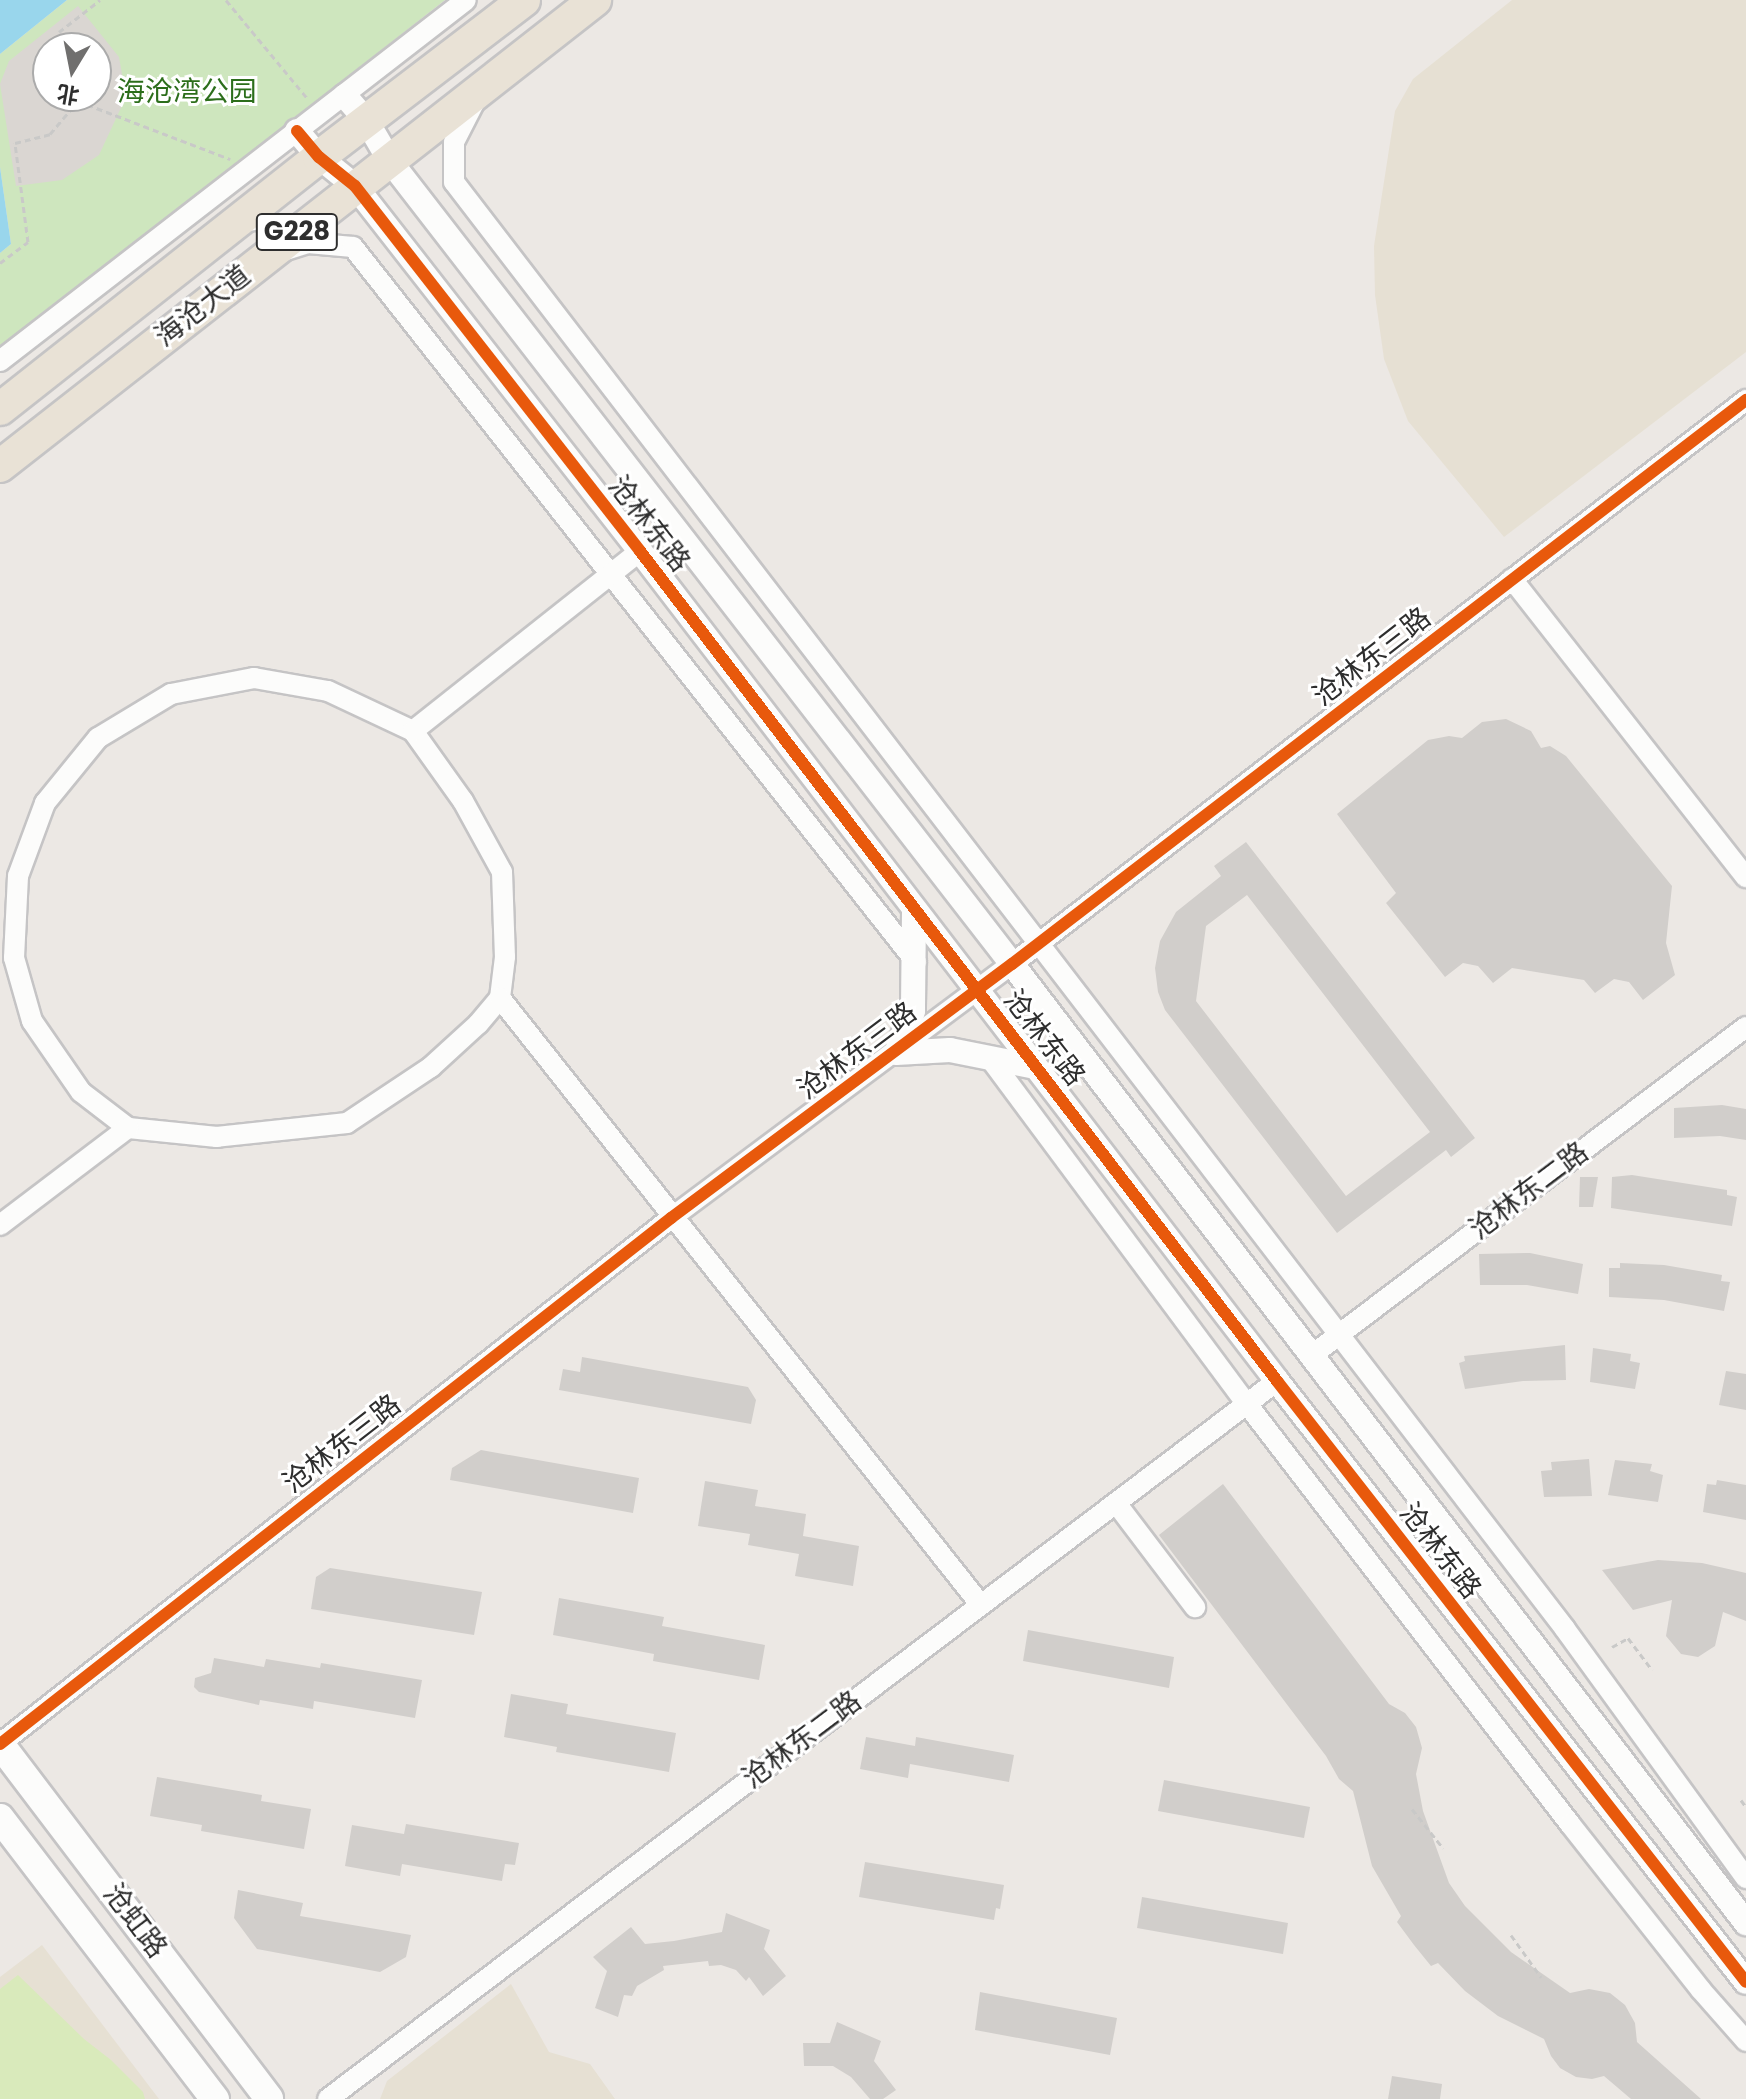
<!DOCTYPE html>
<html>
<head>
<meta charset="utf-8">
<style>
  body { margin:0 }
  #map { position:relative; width:1746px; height:2099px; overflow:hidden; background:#ece8e4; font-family:Poppins,"Noto Sans SC",sans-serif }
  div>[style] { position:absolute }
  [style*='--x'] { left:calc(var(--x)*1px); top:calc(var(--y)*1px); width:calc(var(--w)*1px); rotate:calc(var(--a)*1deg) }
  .education>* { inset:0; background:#e6e0d3 }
  .green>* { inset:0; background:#cee6be }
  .pitch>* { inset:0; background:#d9eabb }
  .plaza>* { inset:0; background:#dad6d2 }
  .water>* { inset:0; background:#99d6ec }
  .building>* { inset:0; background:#d1cecb }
  .path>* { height:3px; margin-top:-1.5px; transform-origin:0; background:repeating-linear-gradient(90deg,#c9c9c8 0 6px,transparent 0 10px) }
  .roads { filter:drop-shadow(2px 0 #c5c4c5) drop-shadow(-2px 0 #c5c4c5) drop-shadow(0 2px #c5c4c5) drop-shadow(0 -2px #c5c4c5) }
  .minor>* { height:20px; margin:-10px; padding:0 10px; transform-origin:10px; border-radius:10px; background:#fcfcfb }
  .tertiary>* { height:24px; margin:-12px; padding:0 12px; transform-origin:12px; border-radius:12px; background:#fcfcfb }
  .secondary>* { height:28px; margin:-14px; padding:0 14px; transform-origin:14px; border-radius:14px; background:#fcfcfb }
  .trunk>* { height:32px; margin:-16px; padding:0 16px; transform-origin:16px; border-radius:16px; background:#e9e2d6 }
  .cycleway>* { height:12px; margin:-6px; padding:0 6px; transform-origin:6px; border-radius:6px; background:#e8590c }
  span { translate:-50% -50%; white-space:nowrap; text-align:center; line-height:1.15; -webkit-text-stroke:6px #fff; paint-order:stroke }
  .shield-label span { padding:2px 6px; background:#fff; border:2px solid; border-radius:6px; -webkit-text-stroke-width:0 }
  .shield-label { font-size:26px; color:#2e2e2e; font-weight:700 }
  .park-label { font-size:28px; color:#2c6e1b }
  .street-label { font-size:28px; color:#2e2e2e }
  .north { position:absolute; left:32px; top:32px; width:80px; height:80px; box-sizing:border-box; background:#fff; border:2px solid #ababab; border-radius:50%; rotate:190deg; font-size:22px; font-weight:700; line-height:32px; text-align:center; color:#2e2e2e }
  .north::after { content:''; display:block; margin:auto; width:28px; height:36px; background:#706f6e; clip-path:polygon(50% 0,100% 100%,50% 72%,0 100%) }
</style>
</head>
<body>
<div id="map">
  <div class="education">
    <div style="clip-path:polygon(1512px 0,1746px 0,1746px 352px,1504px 537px,1408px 421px,1384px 359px,1375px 295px,1374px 246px,1395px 111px,1413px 79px)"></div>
    <div style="clip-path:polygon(42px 1945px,159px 2099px,0 2099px,0 1977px)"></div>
    <div style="clip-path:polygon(511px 1984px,549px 2052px,590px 2064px,615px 2099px,380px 2099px,387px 2081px)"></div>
  </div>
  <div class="green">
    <div style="clip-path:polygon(evenodd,67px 0,445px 0,361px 66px,144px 247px,0 357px,0 253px,11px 244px,0 167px,0 54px,67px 0,48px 48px,96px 48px,96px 96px,48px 96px,48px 48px)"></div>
  </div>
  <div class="pitch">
    <div style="clip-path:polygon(18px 1975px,84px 2039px,111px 2060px,143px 2092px,145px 2099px,0 2099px,0 1989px)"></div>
  </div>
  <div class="plaza">
    <div style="clip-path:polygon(evenodd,78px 6px,119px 57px,126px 97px,99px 155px,62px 180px,16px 186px,0 84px,9px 61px,78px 6px,48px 48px,96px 48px,96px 96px,48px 96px,48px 48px)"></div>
  </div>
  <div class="water">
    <div style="clip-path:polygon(0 0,67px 0,0 54px)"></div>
    <div style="clip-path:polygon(0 167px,11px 244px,0 253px)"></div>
  </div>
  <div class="building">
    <div style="clip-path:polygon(1506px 719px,1531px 731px,1541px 748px,1550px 746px,1566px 756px,1672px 886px,1666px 943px,1675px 975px,1643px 1000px,1629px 982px,1614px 979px,1595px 993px,1584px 980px,1512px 968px,1493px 983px,1478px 966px,1463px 963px,1445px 977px,1386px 903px,1396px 893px,1337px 814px,1428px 740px,1449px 736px,1462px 738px,1482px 722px)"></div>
    <div style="clip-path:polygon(evenodd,1246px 842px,1475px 1138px,1451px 1157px,1446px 1150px,1337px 1233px,1165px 1010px,1158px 992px,1155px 968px,1160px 941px,1176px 912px,1221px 876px,1214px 866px,1246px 842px,1247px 895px,1430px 1132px,1346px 1196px,1196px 1001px,1206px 926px,1247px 895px)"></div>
    <div style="clip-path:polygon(1722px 1105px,1746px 1109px,1746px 1140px,1720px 1136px,1674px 1138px,1674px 1108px)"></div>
    <div style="clip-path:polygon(1632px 1175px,1727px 1190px,1727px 1195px,1737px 1197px,1732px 1226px,1611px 1208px,1612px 1177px)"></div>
    <div style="clip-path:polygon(1580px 1177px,1598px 1177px,1593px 1207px,1579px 1207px)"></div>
    <div style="clip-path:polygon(1530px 1253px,1583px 1264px,1578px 1294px,1527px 1285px,1480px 1285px,1479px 1254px)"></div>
    <div style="clip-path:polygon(1620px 1263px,1664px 1265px,1722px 1275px,1721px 1281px,1730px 1282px,1724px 1311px,1664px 1300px,1609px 1297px,1609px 1268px,1620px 1268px)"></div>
    <div style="clip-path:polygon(1565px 1345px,1566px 1380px,1523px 1381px,1465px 1389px,1459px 1363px,1465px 1361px,1464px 1356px)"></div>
    <div style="clip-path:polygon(1593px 1348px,1631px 1354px,1630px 1361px,1640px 1363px,1635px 1389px,1590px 1382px)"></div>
    <div style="clip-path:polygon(582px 1357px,748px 1387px,756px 1400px,751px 1424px,559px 1390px,563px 1369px,580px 1372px)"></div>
    <div style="clip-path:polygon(1726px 1371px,1746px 1374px,1746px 1410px,1719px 1405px)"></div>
    <div style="clip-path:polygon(481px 1450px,639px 1478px,633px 1513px,450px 1480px,452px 1468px)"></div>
    <div style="clip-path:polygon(1589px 1459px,1592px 1496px,1544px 1497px,1541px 1471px,1552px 1470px,1551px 1462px)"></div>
    <div style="clip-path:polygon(1615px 1460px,1652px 1464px,1650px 1471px,1663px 1475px,1658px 1502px,1608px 1495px)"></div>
    <div style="clip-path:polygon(1717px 1480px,1746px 1485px,1746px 1520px,1703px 1512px,1707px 1484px,1716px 1485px)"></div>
    <div style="clip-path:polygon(705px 1481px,758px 1490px,755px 1506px,806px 1514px,803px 1536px,859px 1546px,853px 1586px,795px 1576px,799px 1554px,748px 1545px,750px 1534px,698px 1526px)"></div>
    <div style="clip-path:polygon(1223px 1484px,1389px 1704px,1405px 1713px,1416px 1727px,1422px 1748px,1416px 1774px,1423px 1811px,1449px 1883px,1465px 1906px,1511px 1952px,1570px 1993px,1589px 1989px,1610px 1993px,1625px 2005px,1635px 2023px,1637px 2042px,1701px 2099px,1631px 2099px,1604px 2076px,1592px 2079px,1576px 2077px,1560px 2068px,1551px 2056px,1544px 2039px,1498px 2016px,1465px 1991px,1438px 1963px,1431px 1966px,1414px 1945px,1397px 1922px,1401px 1916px,1372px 1866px,1353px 1791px,1339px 1779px,1326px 1756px,1159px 1535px)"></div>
    <div style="clip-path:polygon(1658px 1560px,1702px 1563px,1746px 1573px,1746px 1621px,1723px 1612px,1715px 1646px,1698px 1657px,1681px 1654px,1666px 1636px,1672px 1600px,1633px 1610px,1602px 1570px)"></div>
    <div style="clip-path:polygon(330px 1568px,482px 1592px,474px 1635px,311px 1609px,316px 1577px)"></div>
    <div style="clip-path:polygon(559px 1598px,664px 1617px,662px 1626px,765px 1645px,759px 1680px,653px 1661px,654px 1654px,553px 1635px)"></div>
    <div style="clip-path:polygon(1028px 1630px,1174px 1657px,1169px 1688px,1023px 1661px)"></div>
    <div style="clip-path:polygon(214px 1658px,264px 1667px,266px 1659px,320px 1668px,321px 1663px,422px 1680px,415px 1718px,314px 1701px,313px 1709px,260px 1700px,259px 1705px,199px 1692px,194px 1687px,195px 1678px,211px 1673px)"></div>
    <div style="clip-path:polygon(511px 1694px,568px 1704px,566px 1714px,676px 1733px,669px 1772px,556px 1752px,557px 1747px,504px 1737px)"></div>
    <div style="clip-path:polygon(866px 1737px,915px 1746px,916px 1737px,1014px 1755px,1009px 1782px,910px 1764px,908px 1778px,860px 1769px)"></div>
    <div style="clip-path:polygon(157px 1777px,262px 1795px,261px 1801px,311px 1809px,304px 1849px,201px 1831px,202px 1825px,150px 1816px)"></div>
    <div style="clip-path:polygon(1164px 1780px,1310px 1807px,1304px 1838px,1158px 1811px)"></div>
    <div style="clip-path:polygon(406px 1824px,519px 1843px,515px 1865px,505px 1864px,502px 1881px,402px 1864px,400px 1876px,345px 1866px,352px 1825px,404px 1834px)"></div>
    <div style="clip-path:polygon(865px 1862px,1004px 1885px,1000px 1909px,996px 1908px,994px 1920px,859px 1897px)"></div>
    <div style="clip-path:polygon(238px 1890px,303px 1903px,300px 1916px,411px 1935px,406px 1957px,380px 1972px,257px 1949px,234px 1918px)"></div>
    <div style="clip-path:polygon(1142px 1897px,1288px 1923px,1283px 1954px,1137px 1928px)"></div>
    <div style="clip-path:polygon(726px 1913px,770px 1930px,764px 1949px,786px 1976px,763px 1996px,749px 1977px,746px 1981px,736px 1970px,721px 1965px,709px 1966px,708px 1961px,663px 1966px,664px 1970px,637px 1986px,632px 1996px,624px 1995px,618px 2017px,595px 2008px,607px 1971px,593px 1957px,631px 1927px,645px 1944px,674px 1941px,722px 1932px)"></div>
    <div style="clip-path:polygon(980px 1992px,1117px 2018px,1110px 2055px,975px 2030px)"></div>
    <div style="clip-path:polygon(837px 2022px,881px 2041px,874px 2061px,896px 2090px,883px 2099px,870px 2099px,851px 2077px,833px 2066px,804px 2066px,803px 2043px,830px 2043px)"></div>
    <div style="clip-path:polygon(1392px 2076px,1442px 2084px,1440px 2099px,1388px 2099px)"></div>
  </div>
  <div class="path">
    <div style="--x:226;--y:0;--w:129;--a:50.4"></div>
    <div style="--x:69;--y:48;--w:19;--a:-122"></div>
    <div style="--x:59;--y:32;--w:52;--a:-38"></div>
    <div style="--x:78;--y:101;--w:163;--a:20.9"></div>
    <div style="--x:0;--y:263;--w:35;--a:-37"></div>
    <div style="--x:28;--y:242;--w:100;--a:-97.5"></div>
    <div style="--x:15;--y:143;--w:36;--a:-14"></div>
    <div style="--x:50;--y:134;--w:43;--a:-49.7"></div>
    <div style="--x:78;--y:101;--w:5;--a:-90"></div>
    <div style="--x:1612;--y:1647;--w:18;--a:-29"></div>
    <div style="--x:1628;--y:1638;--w:40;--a:53"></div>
    <div style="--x:1741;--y:1800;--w:9;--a:54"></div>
    <div style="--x:1412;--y:1809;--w:50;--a:51.5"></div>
    <div style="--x:1511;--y:1935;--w:52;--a:54.5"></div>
  </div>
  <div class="roads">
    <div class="minor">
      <div style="--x:476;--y:99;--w:48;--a:117.1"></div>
      <div style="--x:454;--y:142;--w:40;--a:90"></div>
      <div style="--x:454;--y:182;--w:1824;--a:52.48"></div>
      <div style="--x:1565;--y:1629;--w:308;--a:54"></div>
      <div style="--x:240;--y:222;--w:21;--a:-8"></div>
      <div style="--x:261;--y:219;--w:17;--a:50"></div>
      <div style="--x:272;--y:232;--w:25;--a:102"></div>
      <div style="--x:267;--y:256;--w:43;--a:-17.6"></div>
      <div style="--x:308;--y:243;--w:45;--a:5.1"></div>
      <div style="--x:353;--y:247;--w:910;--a:51.78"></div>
      <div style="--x:0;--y:361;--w:589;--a:-37.76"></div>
      <div style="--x:1512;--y:579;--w:379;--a:51.9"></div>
      <div style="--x:254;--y:678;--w:75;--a:10"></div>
      <div style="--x:328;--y:691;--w:94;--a:25.2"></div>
      <div style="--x:413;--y:731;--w:86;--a:54.5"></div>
      <div style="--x:463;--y:801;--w:81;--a:61.2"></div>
      <div style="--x:502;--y:872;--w:85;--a:88"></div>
      <div style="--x:505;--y:957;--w:41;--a:97"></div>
      <div style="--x:500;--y:998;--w:34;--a:130"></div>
      <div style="--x:478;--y:1024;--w:64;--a:137.5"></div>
      <div style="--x:431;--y:1067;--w:101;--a:146.3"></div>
      <div style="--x:347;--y:1123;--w:131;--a:173.9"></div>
      <div style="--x:217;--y:1137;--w:89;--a:-174.2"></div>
      <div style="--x:128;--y:1128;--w:59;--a:-142.5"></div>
      <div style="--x:81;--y:1092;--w:86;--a:-124.6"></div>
      <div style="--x:32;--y:1021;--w:66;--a:-105.9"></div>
      <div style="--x:14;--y:958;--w:82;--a:-87.2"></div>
      <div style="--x:18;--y:876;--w:78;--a:-69.7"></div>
      <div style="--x:45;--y:803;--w:84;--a:-50.8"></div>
      <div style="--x:98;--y:738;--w:85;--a:-31.1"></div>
      <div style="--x:171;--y:694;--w:85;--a:-10.9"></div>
      <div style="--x:413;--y:731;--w:290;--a:-38.4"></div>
      <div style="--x:500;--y:998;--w:774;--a:51.61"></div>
      <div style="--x:989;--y:1057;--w:432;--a:53.4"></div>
      <div style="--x:1247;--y:1404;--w:530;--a:52.44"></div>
      <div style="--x:1570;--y:1824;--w:211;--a:51.7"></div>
      <div style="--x:1701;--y:1990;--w:68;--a:48.6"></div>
      <div style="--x:0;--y:1225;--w:161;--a:-37.2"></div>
      <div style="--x:1312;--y:1355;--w:544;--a:-37.08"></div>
      <div style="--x:1116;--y:1503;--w:131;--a:52.8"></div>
      <div style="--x:0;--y:1744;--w:853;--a:-38.09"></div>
      <div style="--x:671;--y:1218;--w:425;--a:-36.7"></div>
      <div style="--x:1012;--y:964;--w:926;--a:-37.54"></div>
      <div style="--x:328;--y:2099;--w:1190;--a:-37.11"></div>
    </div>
    <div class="tertiary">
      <div style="--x:345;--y:96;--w:32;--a:49"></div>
      <div style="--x:366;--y:120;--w:48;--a:59.7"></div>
      <div style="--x:390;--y:161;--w:1016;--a:52.24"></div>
      <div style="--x:1012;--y:964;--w:1208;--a:52.57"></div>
      <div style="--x:297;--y:131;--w:34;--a:50"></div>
      <div style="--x:319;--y:157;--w:46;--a:38.9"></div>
      <div style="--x:355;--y:186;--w:463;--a:52"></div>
      <div style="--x:640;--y:551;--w:1046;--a:52.49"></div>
      <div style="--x:1277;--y:1381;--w:762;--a:52.03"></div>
      <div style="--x:914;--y:912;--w:99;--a:90.6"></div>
      <div style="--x:913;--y:1011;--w:45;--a:112"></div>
      <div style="--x:896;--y:1053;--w:54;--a:-3.2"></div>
      <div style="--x:950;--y:1050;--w:87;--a:11.3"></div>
    </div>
    <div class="secondary">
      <div style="--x:0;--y:1744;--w:445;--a:52.8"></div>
      <div style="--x:0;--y:1818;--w:354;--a:52.6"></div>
    </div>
    <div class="trunk">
      <div style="--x:0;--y:409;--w:407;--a:-38.3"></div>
      <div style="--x:319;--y:157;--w:258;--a:-37.4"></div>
      <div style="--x:0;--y:466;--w:756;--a:-38.07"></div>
    </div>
  </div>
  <div class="cycleway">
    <div style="--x:297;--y:131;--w:34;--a:50"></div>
    <div style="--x:319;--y:157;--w:46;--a:38.9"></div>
    <div style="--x:355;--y:186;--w:463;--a:52"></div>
    <div style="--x:640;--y:551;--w:1046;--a:52.49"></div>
    <div style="--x:1277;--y:1381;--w:762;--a:52.03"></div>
    <div style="--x:0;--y:1744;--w:853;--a:-38.09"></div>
    <div style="--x:671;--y:1218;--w:425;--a:-36.7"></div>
    <div style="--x:1012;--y:964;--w:926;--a:-37.54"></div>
  </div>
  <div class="shield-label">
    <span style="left:297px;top:232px">G228</span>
  </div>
  <div class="park-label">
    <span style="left:187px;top:92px">海沧湾公园</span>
  </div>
  <div class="street-label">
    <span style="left:203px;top:306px;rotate:-38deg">海沧大道</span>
    <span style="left:649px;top:524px;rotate:52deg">沧林东路</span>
    <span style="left:1372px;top:657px;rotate:-38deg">沧林东三路</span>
    <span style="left:1044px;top:1038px;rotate:52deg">沧林东路</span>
    <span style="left:857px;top:1051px;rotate:-37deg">沧林东三路</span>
    <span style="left:1529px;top:1191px;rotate:-37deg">沧林东二路</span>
    <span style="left:342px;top:1444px;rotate:-38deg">沧林东三路</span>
    <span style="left:1440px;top:1551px;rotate:52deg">沧林东路</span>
    <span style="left:802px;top:1740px;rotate:-37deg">沧林东二路</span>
    <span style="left:135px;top:1921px;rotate:53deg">沧虹路</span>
  </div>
  <div class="north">北</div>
</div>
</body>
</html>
